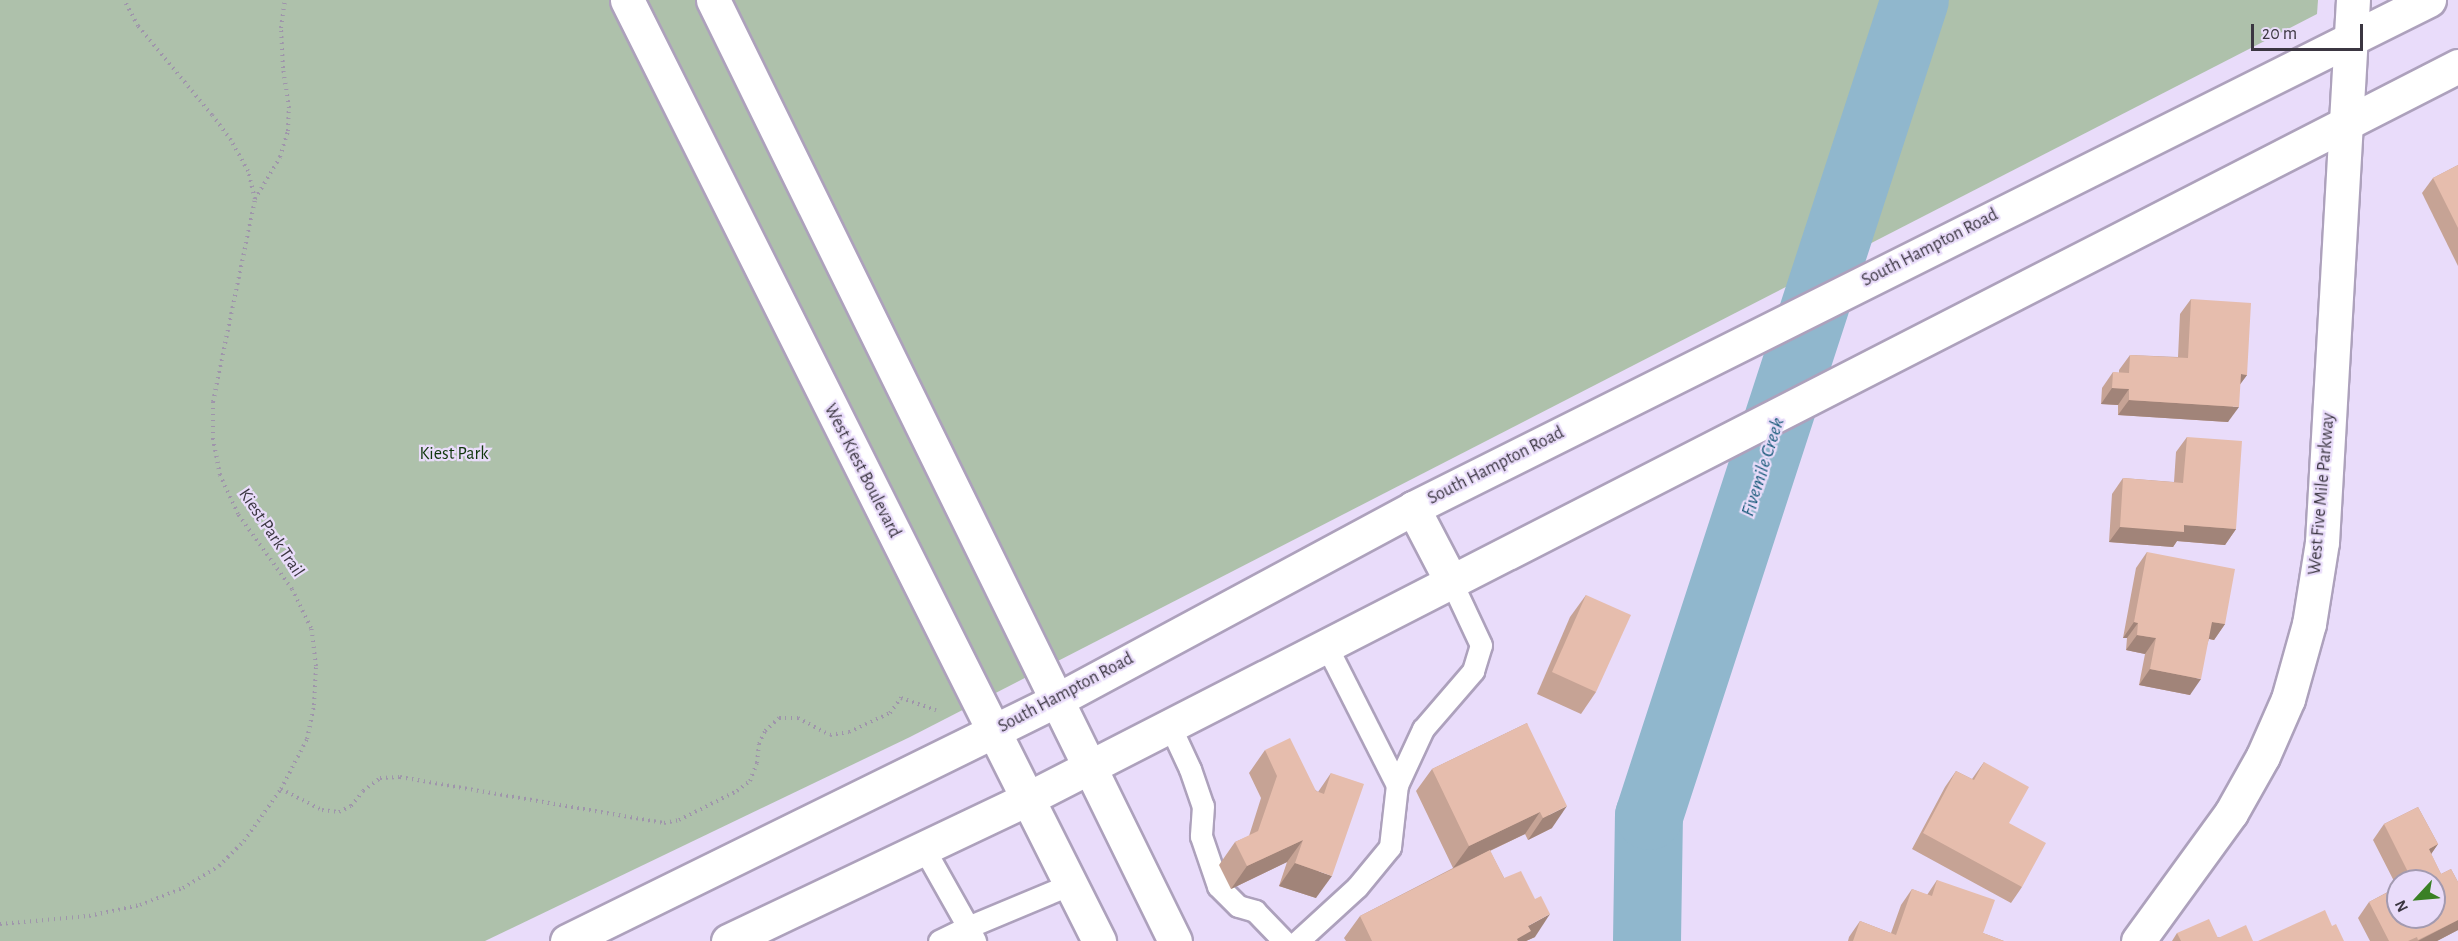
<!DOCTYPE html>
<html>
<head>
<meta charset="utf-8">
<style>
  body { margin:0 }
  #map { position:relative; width:2458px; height:941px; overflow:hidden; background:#e9dcfa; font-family:"Alegreya Sans",sans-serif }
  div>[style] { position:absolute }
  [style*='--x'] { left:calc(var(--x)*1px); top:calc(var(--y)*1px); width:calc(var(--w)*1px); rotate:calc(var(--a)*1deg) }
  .green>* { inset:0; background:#aec1ab }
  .river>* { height:68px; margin:-34px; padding:0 34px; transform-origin:34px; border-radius:34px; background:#90b7cd }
  .path>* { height:4px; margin-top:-2px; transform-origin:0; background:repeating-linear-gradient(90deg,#9f95ab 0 1.5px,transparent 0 6px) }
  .roads { filter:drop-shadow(2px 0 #ada1bc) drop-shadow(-2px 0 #ada1bc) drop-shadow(0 2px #ada1bc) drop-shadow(0 -2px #ada1bc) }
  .lane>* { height:21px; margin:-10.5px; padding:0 10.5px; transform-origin:10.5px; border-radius:10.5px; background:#fff }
  .street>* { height:33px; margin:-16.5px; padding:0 16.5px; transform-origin:16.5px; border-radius:16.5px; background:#fff }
  .secondary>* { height:33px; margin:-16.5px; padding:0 16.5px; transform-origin:16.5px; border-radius:16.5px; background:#fff }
  .wall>* { inset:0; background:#c6a395 }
  .shaded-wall>* { inset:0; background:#a18479 }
  .building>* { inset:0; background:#e6bdad }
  span { translate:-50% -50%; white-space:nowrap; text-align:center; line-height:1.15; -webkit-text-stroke:4.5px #e9dcfa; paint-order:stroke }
  .street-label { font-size:18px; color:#3b3641 }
  .park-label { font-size:18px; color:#0f360b }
  .water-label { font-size:20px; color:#165979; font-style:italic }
  .north { position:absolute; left:2386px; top:869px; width:60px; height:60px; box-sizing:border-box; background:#e9dcfa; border:2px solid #a39ab0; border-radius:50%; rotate:244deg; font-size:16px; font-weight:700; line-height:24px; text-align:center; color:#3b3641 }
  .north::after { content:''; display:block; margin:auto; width:21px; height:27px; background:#3a8025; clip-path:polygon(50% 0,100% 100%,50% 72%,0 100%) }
  .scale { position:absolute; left:2251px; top:24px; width:112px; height:27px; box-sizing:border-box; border:3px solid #3b3641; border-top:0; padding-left:8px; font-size:18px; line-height:21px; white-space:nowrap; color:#3b3641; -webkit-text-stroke:4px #e9dcfa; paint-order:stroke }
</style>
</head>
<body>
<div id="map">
  <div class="green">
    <div style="clip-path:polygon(0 0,2318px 0,2317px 14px,910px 737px,485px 941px,0 941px)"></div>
  </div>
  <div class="river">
    <div style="--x:1647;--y:941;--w:125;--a:-89.1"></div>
    <div style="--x:1649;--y:816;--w:858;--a:-71.95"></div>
  </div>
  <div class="path">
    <div style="--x:255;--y:199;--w:49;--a:-59.2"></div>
    <div style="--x:280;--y:157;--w:27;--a:-73"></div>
    <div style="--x:288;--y:131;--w:23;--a:-88"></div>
    <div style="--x:289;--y:108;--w:40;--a:-98.5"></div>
    <div style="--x:283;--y:68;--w:40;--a:-92.9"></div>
    <div style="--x:281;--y:28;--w:28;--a:-82"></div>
    <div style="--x:281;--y:789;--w:46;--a:27.1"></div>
    <div style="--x:322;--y:810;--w:17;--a:7"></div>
    <div style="--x:339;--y:812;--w:13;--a:-27"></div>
    <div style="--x:351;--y:806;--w:19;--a:-51"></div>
    <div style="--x:363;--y:791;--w:21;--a:-37"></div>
    <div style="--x:380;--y:778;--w:20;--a:-3"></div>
    <div style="--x:400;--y:777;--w:268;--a:9.9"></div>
    <div style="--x:664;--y:823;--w:15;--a:-11"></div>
    <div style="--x:679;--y:820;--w:65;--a:-26.6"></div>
    <div style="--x:737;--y:791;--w:16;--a:-38"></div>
    <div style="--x:750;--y:781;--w:19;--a:-69"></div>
    <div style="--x:757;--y:763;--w:19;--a:-84"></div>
    <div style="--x:759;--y:744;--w:14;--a:-65"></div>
    <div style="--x:765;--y:731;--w:19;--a:-43"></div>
    <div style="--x:779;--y:718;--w:19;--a:0"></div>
    <div style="--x:798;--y:718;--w:36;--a:28"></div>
    <div style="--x:830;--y:735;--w:19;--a:-9"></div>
    <div style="--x:849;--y:732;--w:45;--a:-24.9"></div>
    <div style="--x:890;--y:713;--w:19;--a:-54"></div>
    <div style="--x:901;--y:698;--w:37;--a:19"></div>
    <div style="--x:0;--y:924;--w:89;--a:-5.1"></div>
    <div style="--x:89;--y:916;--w:52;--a:-12.2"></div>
    <div style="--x:140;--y:905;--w:46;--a:-21.6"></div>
    <div style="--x:183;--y:888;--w:42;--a:-31.4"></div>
    <div style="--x:219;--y:866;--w:35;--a:-45"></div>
    <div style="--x:244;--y:841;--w:64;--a:-54.6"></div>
    <div style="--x:281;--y:789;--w:56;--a:-62.5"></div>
    <div style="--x:307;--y:739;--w:35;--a:-78"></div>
    <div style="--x:314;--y:705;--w:39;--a:-87"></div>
    <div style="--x:316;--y:666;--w:38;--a:-97"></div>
    <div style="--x:311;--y:628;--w:43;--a:-116"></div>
    <div style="--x:292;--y:589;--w:92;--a:-125.8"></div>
    <div style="--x:238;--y:514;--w:43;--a:-114.8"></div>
    <div style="--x:220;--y:475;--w:37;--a:-101"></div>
    <div style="--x:213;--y:439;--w:37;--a:-90"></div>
    <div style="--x:213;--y:402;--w:207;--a:-78.3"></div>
    <div style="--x:255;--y:199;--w:29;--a:-104"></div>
    <div style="--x:248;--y:171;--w:35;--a:-119"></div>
    <div style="--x:231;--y:140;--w:31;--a:-127"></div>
    <div style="--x:212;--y:115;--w:116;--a:-129.7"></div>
    <div style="--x:138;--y:26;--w:30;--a:-118"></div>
  </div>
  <div class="roads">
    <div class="lane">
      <div style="--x:1326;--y:645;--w:157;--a:63.1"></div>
      <div style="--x:1170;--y:726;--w:47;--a:65.1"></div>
      <div style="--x:1190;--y:769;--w:39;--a:71"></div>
      <div style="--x:1203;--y:806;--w:30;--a:94"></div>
      <div style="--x:1201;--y:836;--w:53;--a:71.2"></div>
      <div style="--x:1218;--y:886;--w:28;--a:45"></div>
      <div style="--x:1238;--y:906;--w:18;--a:16"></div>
      <div style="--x:1255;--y:911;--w:42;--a:46"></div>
      <div style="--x:923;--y:847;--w:92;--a:60.6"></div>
      <div style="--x:968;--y:927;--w:112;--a:-22.7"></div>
      <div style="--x:939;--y:941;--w:32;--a:-26"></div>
      <div style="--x:968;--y:927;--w:16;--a:63"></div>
      <div style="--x:1298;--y:941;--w:80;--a:-42.5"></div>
      <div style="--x:1357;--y:887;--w:52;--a:-50.5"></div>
      <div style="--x:1390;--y:847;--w:62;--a:-83.6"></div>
      <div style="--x:1397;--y:785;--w:62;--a:-65.1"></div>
      <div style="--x:1423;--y:729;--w:77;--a:-49.2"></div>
      <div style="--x:1473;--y:671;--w:27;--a:-73"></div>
      <div style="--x:1481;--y:645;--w:71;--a:-115.1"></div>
    </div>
    <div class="street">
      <div style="--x:2138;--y:941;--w:158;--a:-54"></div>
      <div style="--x:2231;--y:813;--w:65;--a:-60.7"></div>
      <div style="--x:2263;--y:756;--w:62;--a:-66.3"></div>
      <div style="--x:2288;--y:699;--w:78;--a:-74.4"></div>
      <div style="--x:2309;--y:624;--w:83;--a:-81"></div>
      <div style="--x:2322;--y:542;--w:543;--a:-86.73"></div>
    </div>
    <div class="secondary">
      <div style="--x:627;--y:0;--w:1053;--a:63.36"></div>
      <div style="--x:713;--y:0;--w:1048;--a:63.85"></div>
      <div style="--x:1413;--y:508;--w:82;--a:62.5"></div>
      <div style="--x:567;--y:941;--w:546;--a:-26.19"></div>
      <div style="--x:1057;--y:700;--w:404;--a:-28.3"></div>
      <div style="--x:1413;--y:508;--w:1136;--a:-26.57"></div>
      <div style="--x:728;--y:941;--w:331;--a:-25.4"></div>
      <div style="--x:1027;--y:799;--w:1608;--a:-27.12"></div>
    </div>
  </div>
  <div class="wall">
    <div style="clip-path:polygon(2458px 165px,2458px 266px,2422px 193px,2433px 178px)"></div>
    <div style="clip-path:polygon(2191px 299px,2247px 375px,2240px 384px,2228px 422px,2118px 415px,2118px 405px,2101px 404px,2102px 388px,2113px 372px,2119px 373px,2119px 370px,2130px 355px,2178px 357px,2180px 314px)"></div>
    <div style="clip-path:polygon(2187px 437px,2236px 529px,2225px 545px,2177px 541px,2173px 547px,2109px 542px,2112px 494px,2123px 478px,2174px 482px,2176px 452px)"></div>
    <div style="clip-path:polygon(2147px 552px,2225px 624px,2214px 640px,2209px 639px,2190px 695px,2139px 685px,2145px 654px,2126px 650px,2127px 638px,2123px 638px,2136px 568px)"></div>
    <div style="clip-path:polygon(1586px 595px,1596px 692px,1581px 714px,1537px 694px,1570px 617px)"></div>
    <div style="clip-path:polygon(1527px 723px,1552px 828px,1528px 840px,1525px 834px,1490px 851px,1535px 937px,1526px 941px,1346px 941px,1344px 938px,1360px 916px,1453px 868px,1416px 791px,1432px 769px)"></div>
    <div style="clip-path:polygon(1265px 750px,1318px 792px,1331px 773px,1316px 898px,1279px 886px,1287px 862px,1231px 889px,1219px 865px,1235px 842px,1249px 836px,1261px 798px,1249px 773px)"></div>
    <div style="clip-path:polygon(1984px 762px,2009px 823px,2022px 887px,2011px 903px,1912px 849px,1945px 787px,1956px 771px,1972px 779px)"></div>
    <div style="clip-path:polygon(evenodd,2418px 807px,2438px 844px,2431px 854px,2441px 874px,2451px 869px,2458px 882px,2458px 930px,2437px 941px,2370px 941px,2358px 918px,2369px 902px,2397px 887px,2373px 840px,2384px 824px,2418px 807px,2398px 881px,2434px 881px,2434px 917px,2398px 917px,2398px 881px)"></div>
    <div style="clip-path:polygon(1937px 880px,1983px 933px,2004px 941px,1848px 941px,1849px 937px,1860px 921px,1891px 933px,1901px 905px,1912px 889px,1927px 895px)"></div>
    <div style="clip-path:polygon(2177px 933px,2253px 941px,2172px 941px)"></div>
  </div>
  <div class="shaded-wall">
    <div style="clip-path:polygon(2241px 374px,2247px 375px,2236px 390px)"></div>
    <div style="clip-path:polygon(2112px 388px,2129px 389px,2118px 405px,2101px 404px)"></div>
    <div style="clip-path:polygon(2129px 400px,2239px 407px,2228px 422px,2118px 415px)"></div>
    <div style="clip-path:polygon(2184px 525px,2236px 529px,2225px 545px,2177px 541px,2173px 547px,2109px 542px,2120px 527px)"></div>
    <div style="clip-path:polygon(2134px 622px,2138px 623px,2127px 638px,2123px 638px)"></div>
    <div style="clip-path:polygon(2212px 622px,2225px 624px,2214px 640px,2201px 637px)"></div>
    <div style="clip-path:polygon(2137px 635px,2156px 638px,2145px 654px,2126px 650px)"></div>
    <div style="clip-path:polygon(2150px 669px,2201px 679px,2190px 695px,2139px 685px)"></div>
    <div style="clip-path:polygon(1567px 806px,1552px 828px,1528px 840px,1543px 818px)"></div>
    <div style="clip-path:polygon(1540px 812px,1525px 834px,1453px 868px,1469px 846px)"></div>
    <div style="clip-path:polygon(1303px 840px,1287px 862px,1231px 889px,1247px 866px)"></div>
    <div style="clip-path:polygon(2438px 844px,2427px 860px,2429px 849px)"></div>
    <div style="clip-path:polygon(1295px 863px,1332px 876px,1316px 898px,1279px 886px)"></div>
    <div style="clip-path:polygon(1550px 914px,1535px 937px,1526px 941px,1515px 941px,1528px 926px)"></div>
    <div style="clip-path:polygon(2458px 920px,2458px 930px,2437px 941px,2418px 941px)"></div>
  </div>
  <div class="building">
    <div style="clip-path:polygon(2458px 165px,2458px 228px,2433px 178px)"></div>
    <div style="clip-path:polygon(2191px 299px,2251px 303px,2247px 375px,2241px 374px,2239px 407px,2129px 400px,2129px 389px,2112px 388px,2113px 372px,2129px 373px,2130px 355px,2188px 358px)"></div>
    <div style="clip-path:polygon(2187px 437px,2242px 441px,2236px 529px,2184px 525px,2184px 532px,2120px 527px,2123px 478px,2183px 483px)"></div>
    <div style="clip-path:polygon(2147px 552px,2235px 569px,2225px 624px,2212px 622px,2201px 679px,2150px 669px,2156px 638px,2137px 635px,2138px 623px,2134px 622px)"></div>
    <div style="clip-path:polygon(1586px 595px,1631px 615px,1596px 692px,1552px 672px)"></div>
    <div style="clip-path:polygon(1527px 723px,1567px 806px,1543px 818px,1540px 812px,1469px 846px,1432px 769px)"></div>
    <div style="clip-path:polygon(1290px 738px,1316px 791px,1324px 794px,1331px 773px,1364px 784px,1332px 876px,1295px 863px,1303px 840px,1247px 866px,1235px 842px,1258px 831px,1277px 776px,1265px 750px)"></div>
    <div style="clip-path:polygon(1984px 762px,2029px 787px,2009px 823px,2046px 843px,2022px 887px,1923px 833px,1956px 771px,1974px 780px)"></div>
    <div style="clip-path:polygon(2418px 807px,2438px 844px,2429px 849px,2441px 874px,2451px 869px,2458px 882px,2458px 920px,2418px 940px,2417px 937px,2408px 941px,2389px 941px,2369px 902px,2398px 887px,2398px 917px,2434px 917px,2434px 881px,2410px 881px,2412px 880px,2384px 824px)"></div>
    <div style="clip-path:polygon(1490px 850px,1504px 878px,1521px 871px,1535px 899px,1541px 896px,1550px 914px,1528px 926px,1531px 931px,1517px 939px,1518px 941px,1372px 941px,1360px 916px)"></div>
    <div style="clip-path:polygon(1937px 880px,1995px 900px,1983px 933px,2004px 941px,1853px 941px,1860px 921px,1896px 935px,1912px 889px,1932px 896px)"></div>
    <div style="clip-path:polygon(2325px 910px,2332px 926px,2336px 924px,2344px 941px,2258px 941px)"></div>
    <div style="clip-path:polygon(2209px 919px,2218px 938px,2246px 925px,2253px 941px,2181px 941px,2177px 933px)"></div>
  </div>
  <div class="street-label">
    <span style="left:1930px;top:248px;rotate:-27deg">South Hampton Road</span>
    <span style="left:1496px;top:466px;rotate:-27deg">South Hampton Road</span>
    <span style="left:862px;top:471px;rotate:63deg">West Kiest Boulevard</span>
    <span style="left:2322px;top:494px;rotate:-85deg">West Five Mile Parkway</span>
    <span style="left:271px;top:533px;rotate:56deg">Kiest Park Trail</span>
    <span style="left:1066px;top:693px;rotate:-28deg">South Hampton Road</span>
  </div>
  <div class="park-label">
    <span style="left:454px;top:454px">Kiest Park</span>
  </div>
  <div class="water-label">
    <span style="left:1763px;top:467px;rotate:-72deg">Fivemile Creek</span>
  </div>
  <div class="north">N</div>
  <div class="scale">20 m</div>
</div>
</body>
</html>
